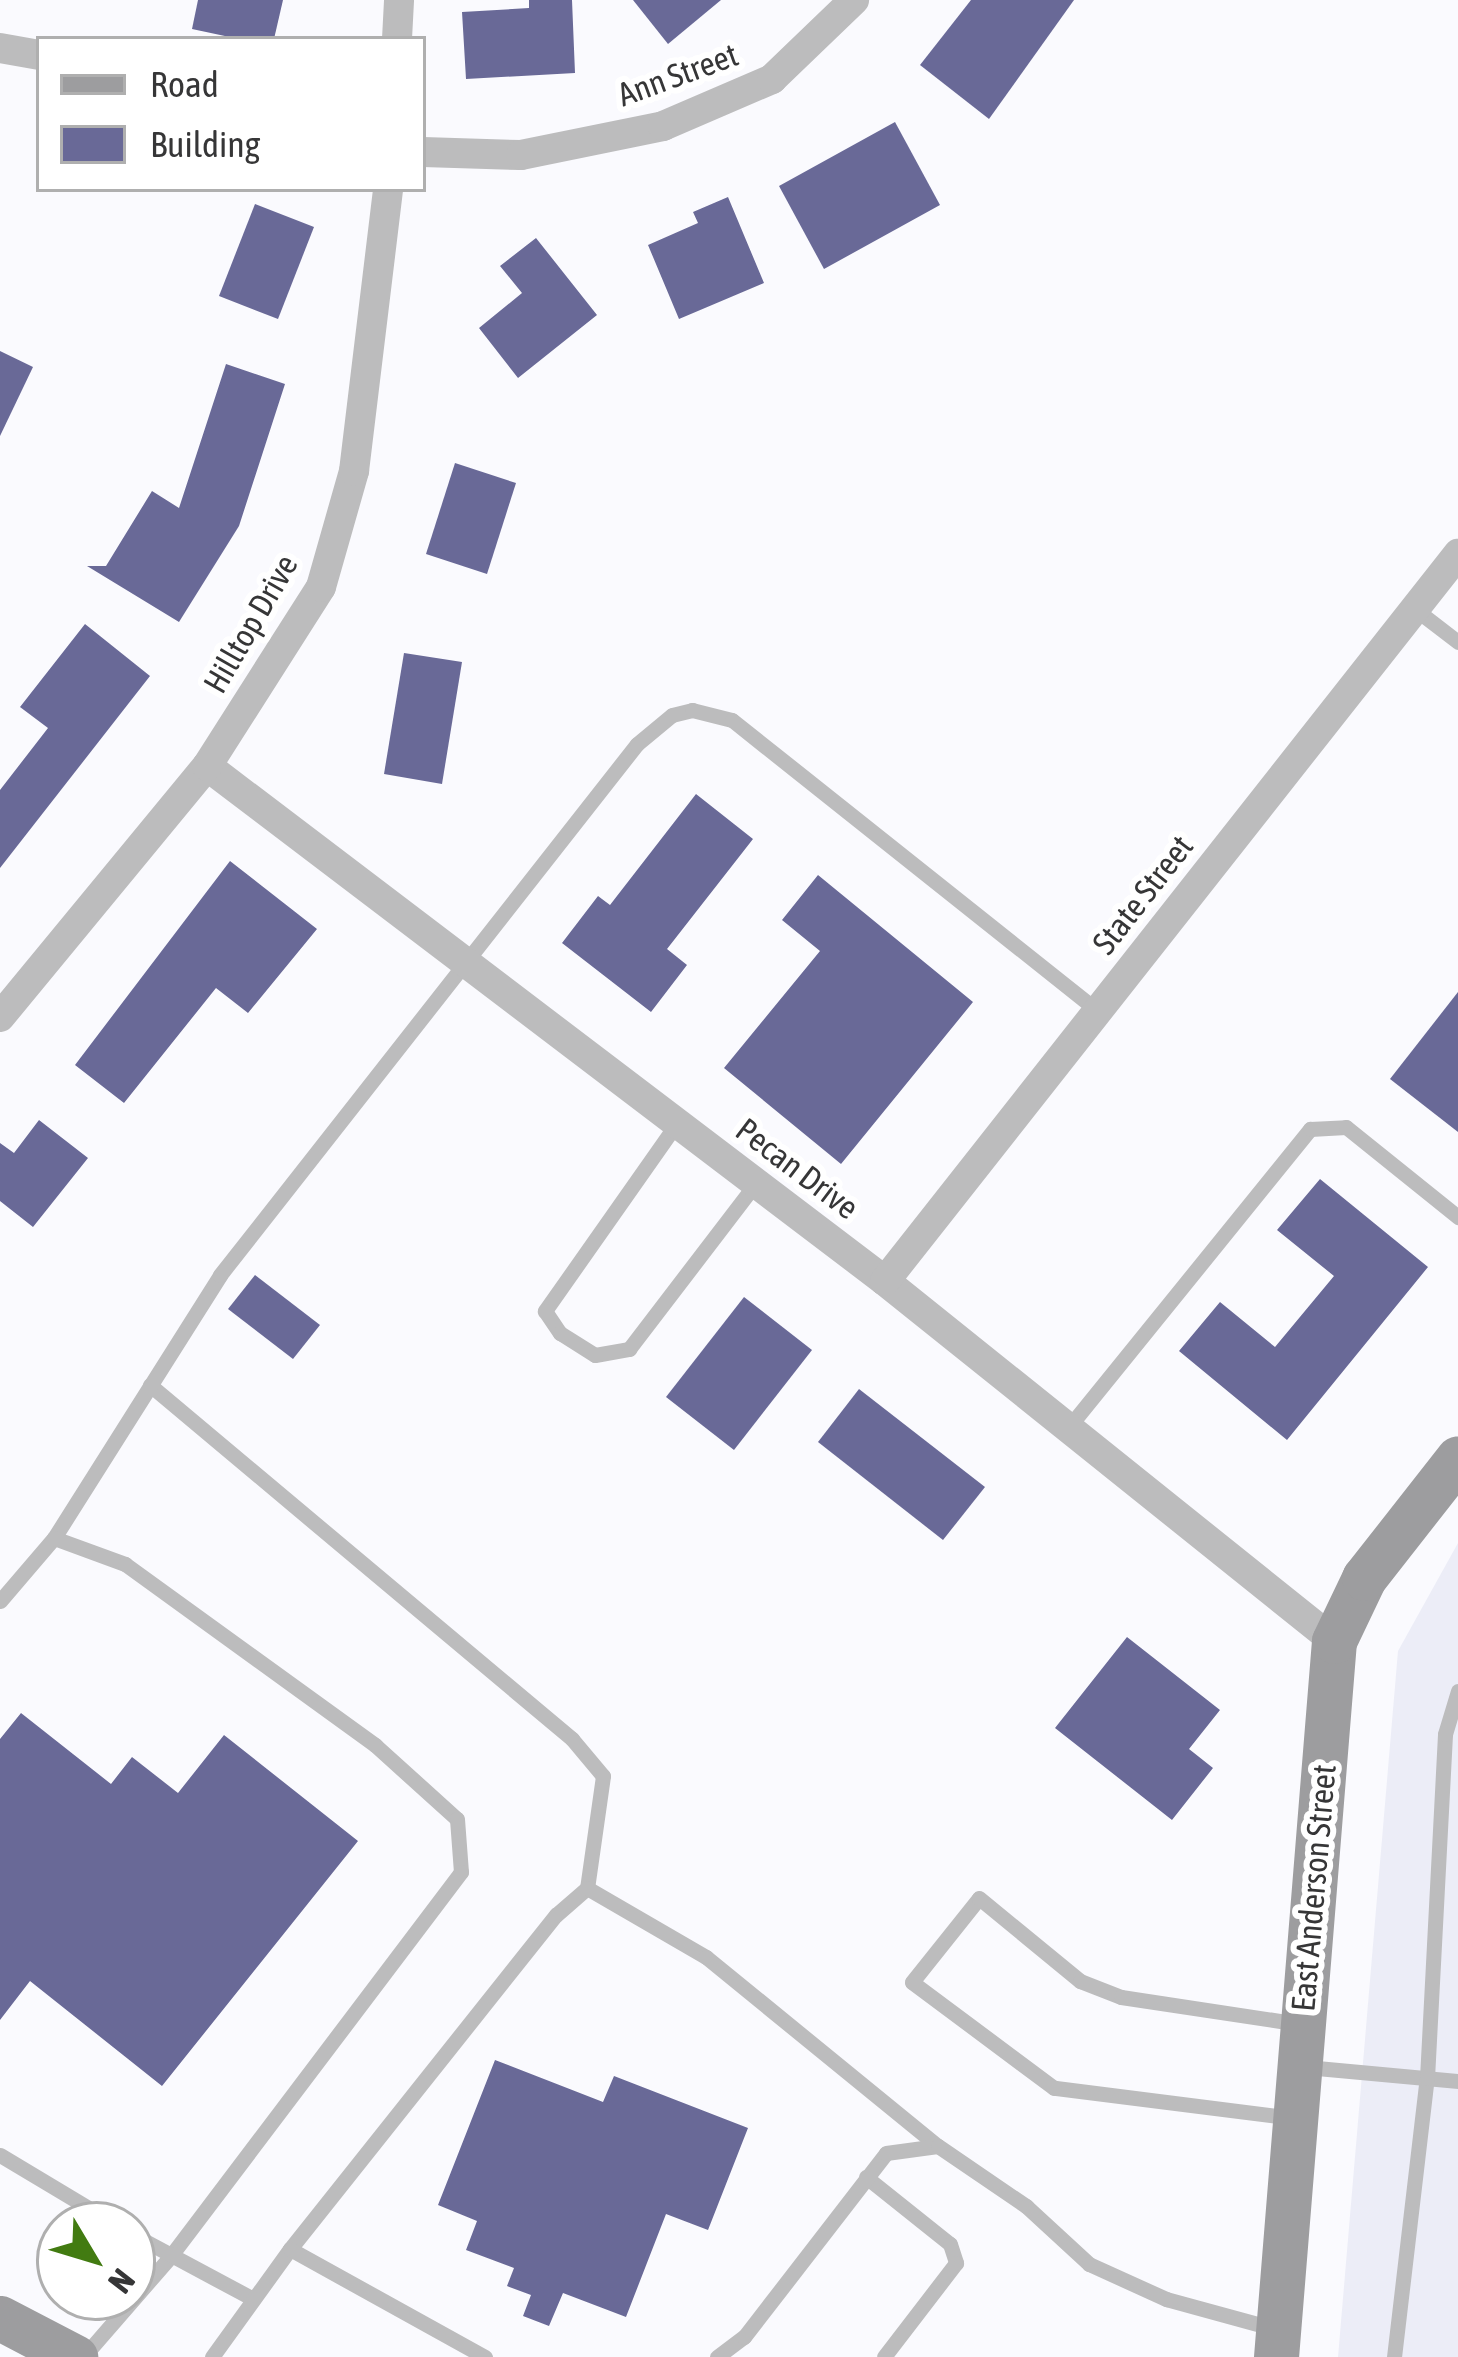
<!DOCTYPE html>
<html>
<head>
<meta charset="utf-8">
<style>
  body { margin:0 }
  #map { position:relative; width:1458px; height:2357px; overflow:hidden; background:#fafafe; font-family:"Asap Condensed",sans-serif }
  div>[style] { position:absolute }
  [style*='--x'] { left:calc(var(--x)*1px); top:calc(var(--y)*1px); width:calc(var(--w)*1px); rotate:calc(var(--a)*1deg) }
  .built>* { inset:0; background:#ecedf7 }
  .building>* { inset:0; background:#696997 }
  .lane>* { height:15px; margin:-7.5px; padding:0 7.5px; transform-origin:7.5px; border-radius:7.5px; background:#bcbcbd }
  .street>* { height:30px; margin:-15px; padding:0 15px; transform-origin:15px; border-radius:15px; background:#bcbcbd }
  .secondary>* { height:45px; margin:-22.5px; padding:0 22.5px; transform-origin:22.5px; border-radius:22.5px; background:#9d9d9f }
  span { translate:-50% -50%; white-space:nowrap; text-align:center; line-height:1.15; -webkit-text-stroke:12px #fff; paint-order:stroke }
  .street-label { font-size:33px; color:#363637 }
  .legend { position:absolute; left:36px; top:36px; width:390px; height:156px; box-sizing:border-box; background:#fff; border:3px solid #afafaf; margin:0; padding:15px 21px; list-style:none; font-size:36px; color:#363637 }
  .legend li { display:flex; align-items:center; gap:24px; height:60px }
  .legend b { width:60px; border:3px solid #afafaf }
  .north { position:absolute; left:36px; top:2201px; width:120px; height:120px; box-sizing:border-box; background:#fff; border:3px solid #afafaf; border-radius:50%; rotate:128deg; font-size:33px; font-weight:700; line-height:48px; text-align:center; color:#363637 }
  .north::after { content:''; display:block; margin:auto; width:42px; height:54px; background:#427b11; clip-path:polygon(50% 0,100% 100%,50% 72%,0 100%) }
</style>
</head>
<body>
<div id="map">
  <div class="built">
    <div style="clip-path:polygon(1458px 1543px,1458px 2357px,1338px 2357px,1398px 1651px)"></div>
  </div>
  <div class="building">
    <div style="clip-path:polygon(198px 0,283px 0,274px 39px,239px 39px,192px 29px)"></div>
    <div style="clip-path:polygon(529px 0,572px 0,575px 73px,466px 79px,462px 12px,529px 8px)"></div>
    <div style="clip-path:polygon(633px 0,721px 0,668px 44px)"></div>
    <div style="clip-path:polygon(971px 0,1074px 0,989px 119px,920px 65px)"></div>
    <div style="clip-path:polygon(895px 122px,940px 205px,824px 269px,779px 186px)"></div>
    <div style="clip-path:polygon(728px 197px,764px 283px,679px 319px,648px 245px,698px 223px,693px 212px)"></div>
    <div style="clip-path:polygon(255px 204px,314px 227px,278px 319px,219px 296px)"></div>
    <div style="clip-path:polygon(536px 238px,597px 315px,518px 378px,479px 328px,522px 293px,500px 266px)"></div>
    <div style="clip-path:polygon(0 351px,33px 367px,0 436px)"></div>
    <div style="clip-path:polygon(226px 364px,285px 384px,239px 526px,179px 622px,87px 566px,106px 566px,152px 491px,179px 508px)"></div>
    <div style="clip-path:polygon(455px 463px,516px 483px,487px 574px,426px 554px)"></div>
    <div style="clip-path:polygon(85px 624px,150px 676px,0 868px,0 790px,48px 728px,20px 707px)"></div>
    <div style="clip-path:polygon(404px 653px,462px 662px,442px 784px,384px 774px)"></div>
    <div style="clip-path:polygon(696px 794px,753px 839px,667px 949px,687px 965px,651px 1012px,562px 943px,598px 896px,610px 905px)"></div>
    <div style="clip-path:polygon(230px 861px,317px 929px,248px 1013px,216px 988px,124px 1103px,75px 1065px)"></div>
    <div style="clip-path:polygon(818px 875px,973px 1002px,841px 1164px,724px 1068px,820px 951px,782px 920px)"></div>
    <div style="clip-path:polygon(1458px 992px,1458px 1132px,1390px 1079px)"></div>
    <div style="clip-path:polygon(39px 1120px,88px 1158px,33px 1227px,0 1201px,0 1143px,14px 1153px)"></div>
    <div style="clip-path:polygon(1320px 1179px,1428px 1267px,1287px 1440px,1179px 1351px,1220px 1302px,1275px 1347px,1334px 1276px,1277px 1230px)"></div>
    <div style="clip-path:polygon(255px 1275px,320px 1325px,293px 1359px,228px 1309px)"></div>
    <div style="clip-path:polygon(744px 1297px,812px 1350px,734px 1450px,666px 1397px)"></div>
    <div style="clip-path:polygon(859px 1389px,985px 1487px,943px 1540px,818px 1442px)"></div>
    <div style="clip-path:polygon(1127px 1637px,1220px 1710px,1189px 1749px,1213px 1768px,1172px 1820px,1055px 1728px)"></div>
    <div style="clip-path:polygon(21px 1713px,111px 1784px,132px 1757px,178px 1793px,224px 1735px,358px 1841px,162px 2086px,30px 1981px,0 2020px,0 1739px)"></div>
    <div style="clip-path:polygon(495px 2060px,603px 2102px,614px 2076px,748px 2128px,708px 2230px,666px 2214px,626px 2317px,563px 2293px,549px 2326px,523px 2316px,531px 2295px,507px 2286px,514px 2268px,466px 2250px,477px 2221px,438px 2205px)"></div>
  </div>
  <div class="lane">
    <div style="--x:1415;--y:609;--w:54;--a:37.5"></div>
    <div style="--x:677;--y:1123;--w:230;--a:125.1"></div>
    <div style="--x:545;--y:1311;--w:27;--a:56"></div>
    <div style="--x:560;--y:1333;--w:41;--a:32.2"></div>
    <div style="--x:595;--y:1355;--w:35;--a:-10"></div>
    <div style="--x:629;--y:1349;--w:209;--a:-52.6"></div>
    <div style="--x:150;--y:1385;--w:551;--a:39.99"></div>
    <div style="--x:572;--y:1739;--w:48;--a:50"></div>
    <div style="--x:603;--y:1776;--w:113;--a:98.1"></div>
    <div style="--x:1068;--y:1428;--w:385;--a:-51"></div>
    <div style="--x:1310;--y:1129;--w:36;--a:-3"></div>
    <div style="--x:1346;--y:1127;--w:144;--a:38.8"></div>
    <div style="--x:54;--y:1538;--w:311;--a:-57.7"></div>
    <div style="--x:220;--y:1275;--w:675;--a:-51.86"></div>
    <div style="--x:637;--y:744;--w:45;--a:-39.6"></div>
    <div style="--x:672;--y:715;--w:21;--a:-14"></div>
    <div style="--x:692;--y:710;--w:41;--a:14"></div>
    <div style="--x:732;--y:720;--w:468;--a:38.5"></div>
    <div style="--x:0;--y:1601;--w:83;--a:-49.4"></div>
    <div style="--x:54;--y:1538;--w:76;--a:20.1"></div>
    <div style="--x:125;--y:1564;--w:309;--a:35.9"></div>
    <div style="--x:375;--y:1745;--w:110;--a:42.1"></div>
    <div style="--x:457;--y:1819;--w:53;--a:85.7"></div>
    <div style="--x:461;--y:1872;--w:483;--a:127.1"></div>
    <div style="--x:170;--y:2257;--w:133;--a:131"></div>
    <div style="--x:1306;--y:2067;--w:153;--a:5.3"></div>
    <div style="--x:1293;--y:2118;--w:241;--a:-172.8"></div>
    <div style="--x:1054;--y:2088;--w:177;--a:-143.3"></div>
    <div style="--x:912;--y:1982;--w:107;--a:-51.4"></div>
    <div style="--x:979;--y:1898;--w:131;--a:39.4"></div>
    <div style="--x:1080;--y:1981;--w:44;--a:21.3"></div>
    <div style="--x:1121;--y:1997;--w:181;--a:8.6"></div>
    <div style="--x:0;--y:2155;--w:136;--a:30.9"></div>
    <div style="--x:866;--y:2177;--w:107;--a:38.6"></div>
    <div style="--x:950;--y:2244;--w:20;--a:72"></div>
    <div style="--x:956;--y:2263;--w:118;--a:127.5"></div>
    <div style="--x:132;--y:2234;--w:137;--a:28.2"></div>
    <div style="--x:290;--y:2249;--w:427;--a:-51.5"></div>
    <div style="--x:556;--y:1915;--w:41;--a:-41.1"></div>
    <div style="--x:587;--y:1888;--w:138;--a:30.1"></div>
    <div style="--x:706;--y:1957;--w:299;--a:39.2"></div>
    <div style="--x:212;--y:2357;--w:133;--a:-54.2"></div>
    <div style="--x:290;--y:2249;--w:223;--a:29"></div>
    <div style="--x:717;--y:2357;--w:34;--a:-37"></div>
    <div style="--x:744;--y:2337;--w:232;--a:-52.3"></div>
    <div style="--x:886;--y:2153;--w:52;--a:-7.7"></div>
    <div style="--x:938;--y:2146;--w:107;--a:34.3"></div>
    <div style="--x:1026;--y:2206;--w:86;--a:42.6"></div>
    <div style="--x:1089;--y:2264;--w:85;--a:24.4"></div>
    <div style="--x:1166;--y:2299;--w:114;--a:15.3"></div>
    <div style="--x:1394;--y:2357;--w:281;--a:-83.3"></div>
    <div style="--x:1427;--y:2078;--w:344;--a:-87"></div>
    <div style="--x:1445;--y:1734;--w:45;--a:-73.2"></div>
  </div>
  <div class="street">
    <div style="--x:397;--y:39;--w:39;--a:-87"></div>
    <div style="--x:0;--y:48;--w:40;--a:10"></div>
    <div style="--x:423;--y:152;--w:98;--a:1.8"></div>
    <div style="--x:521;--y:155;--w:145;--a:-11.5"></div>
    <div style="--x:663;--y:126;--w:119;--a:-23.3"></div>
    <div style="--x:772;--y:79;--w:114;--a:-43.9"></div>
    <div style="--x:207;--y:766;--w:851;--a:37.22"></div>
    <div style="--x:885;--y:1281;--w:576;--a:38.72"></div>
    <div style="--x:0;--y:1017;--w:325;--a:-50.5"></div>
    <div style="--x:207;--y:766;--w:212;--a:-57.5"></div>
    <div style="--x:321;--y:587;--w:121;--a:-74.1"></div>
    <div style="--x:354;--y:471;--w:284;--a:-83.1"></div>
    <div style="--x:885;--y:1281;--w:926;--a:-51.76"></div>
  </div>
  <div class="secondary">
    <div style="--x:0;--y:2318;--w:85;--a:27.5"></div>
    <div style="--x:1276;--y:2357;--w:718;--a:-85.37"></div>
    <div style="--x:1334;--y:1641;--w:70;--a:-64.5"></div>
    <div style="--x:1364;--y:1578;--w:152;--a:-51.9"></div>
  </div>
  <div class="street-label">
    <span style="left:678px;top:75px;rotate:-20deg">Ann Street</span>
    <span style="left:251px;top:624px;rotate:-60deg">Hilltop Drive</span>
    <span style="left:1143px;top:895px;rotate:-52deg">State Street</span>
    <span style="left:797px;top:1169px;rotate:37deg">Pecan Drive</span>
    <span style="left:1314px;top:1888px;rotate:-85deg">East Anderson Street</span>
  </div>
  <ul class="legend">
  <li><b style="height:15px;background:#9d9d9f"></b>Road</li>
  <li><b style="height:33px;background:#696997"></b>Building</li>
  </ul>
  <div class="north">N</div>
</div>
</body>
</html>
